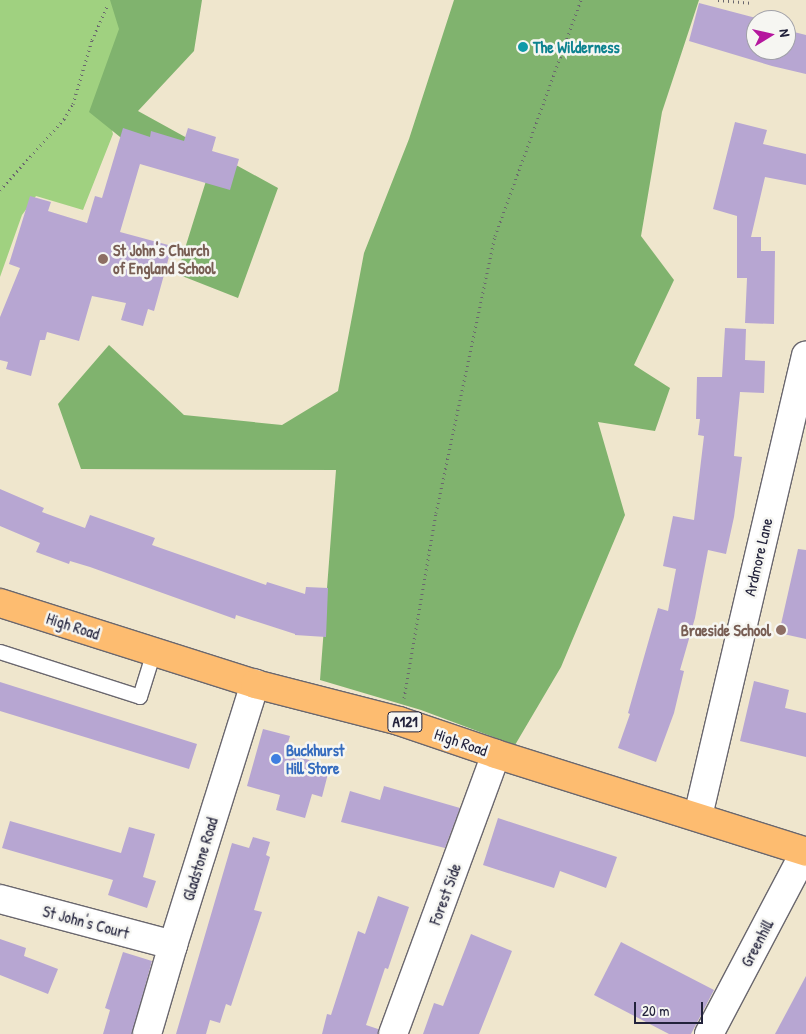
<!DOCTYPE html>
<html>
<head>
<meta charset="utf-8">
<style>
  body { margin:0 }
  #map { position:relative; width:806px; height:1034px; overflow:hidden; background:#efe6cd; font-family:"Patrick Hand",sans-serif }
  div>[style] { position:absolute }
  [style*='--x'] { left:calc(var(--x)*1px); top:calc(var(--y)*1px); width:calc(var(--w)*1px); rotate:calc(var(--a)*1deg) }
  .green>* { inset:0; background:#a0d180 }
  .forest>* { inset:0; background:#80b36e }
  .building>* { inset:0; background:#b7a6d2 }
  .path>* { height:3px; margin-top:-1.5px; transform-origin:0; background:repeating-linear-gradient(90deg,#6a676e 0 1px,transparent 0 5px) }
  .roads { filter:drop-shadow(1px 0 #6a676e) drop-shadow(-1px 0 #6a676e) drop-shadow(0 1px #6a676e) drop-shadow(0 -1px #6a676e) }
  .lane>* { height:14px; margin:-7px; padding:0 7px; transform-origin:7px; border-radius:7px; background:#fff }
  .street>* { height:28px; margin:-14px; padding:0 14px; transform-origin:14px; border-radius:14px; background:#fff }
  .primary>* { height:28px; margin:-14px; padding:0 14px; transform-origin:14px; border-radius:14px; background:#fdbc70 }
  .dots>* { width:14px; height:14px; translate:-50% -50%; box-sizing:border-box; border:2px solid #f6f6f2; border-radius:50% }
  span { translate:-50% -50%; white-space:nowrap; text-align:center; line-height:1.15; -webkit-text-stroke:5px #f6f6f2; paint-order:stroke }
  .shield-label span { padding:1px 4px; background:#f6f6f2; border:1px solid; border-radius:4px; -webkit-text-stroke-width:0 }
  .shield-label { font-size:15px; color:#22223b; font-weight:700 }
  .culture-label { font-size:16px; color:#0d838f; font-weight:700 }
  .left { translate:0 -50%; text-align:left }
  .education-label { font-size:16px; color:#785e54; font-weight:700 }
  .right { translate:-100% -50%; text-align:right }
  .street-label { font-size:16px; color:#22223b }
  .shop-label { font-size:16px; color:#366cbe; font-weight:700 }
  .north { position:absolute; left:746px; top:10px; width:50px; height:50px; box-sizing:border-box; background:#f6f6f2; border:1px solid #a1a1a9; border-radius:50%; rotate:81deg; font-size:14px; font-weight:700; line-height:20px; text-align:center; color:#22223b }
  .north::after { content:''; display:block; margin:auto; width:18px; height:22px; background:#b5179e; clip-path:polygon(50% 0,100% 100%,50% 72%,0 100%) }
  .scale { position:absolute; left:634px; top:1002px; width:69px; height:22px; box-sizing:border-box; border:2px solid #22223b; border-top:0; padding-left:6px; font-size:15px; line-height:18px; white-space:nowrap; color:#22223b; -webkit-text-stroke:4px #f6f6f2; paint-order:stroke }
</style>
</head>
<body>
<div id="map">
  <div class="green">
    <div style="clip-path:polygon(0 0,114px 0,147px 10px,110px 122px,113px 134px,83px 210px,36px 196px,22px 215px,0 277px)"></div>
  </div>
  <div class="forest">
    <div style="clip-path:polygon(110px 0,202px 0,194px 51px,138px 111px,278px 188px,238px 298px,177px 274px,206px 181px,130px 145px,89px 112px,119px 29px)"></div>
    <div style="clip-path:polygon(454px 0,699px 0,662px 112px,641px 236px,674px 280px,634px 365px,670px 388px,655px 431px,598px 422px,625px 515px,561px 667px,515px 745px,421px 710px,320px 680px,336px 470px,81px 469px,58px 404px,109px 345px,184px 415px,282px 425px,338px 391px,364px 253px,409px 139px)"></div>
  </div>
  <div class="building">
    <div style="clip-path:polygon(699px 3px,756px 18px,756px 50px,786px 50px,786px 30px,806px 35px,806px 74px,772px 66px,689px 41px)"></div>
    <div style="clip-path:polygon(735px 122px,767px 130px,763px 144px,806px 154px,806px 185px,765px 177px,751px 237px,761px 237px,761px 251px,775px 251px,774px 324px,745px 323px,747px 278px,737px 278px,737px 216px,713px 209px)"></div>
    <div style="clip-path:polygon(123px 128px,150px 137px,151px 131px,184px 141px,188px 128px,216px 137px,212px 151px,239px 159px,230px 190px,140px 164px,120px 232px,172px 246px,154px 311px,148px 309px,143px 326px,121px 320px,126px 303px,92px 296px,79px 341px,47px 332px,45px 340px,40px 340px,31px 376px,6px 369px,8px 362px,0 360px,0 317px,20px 268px,9px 264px,30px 196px,51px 202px,48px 211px,87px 223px,95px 196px,102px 198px)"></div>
    <div style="clip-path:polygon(725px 328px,746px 329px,745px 360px,765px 361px,764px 393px,740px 392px,734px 456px,742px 457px,734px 517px,726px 554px,708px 550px,695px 618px,680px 670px,684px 671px,674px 713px,656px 762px,618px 748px,630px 714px,628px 713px,658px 608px,668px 611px,676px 569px,663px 566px,673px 516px,694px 520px,704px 436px,698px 435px,700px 419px,696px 419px,697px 377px,722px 377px)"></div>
    <div style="clip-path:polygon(0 489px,44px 508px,42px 512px,85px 528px,90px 515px,155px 538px,152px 545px,266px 585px,267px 582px,305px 594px,306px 587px,328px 588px,326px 637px,295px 635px,295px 634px,236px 615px,235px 619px,90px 567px,70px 561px,69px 564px,36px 552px,40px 543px,0 526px)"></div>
    <div style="clip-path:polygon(798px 549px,806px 550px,806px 639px,779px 633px)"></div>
    <div style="clip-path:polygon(754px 681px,789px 690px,785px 708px,806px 713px,806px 757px,740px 741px)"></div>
    <div style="clip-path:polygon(0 682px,197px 744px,189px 769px,0 711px)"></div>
    <div style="clip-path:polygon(263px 729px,290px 736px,285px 753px,330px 766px,322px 797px,312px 794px,305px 818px,276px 810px,280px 795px,247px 786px)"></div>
    <div style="clip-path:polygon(384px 786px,460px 808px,445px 848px,341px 822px,350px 791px,380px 800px)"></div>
    <div style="clip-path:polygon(498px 818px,617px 857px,606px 888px,560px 871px,554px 888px,483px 865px)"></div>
    <div style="clip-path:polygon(10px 821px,121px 853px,129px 827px,155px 834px,143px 877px,156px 881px,147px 908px,108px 895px,113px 880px,2px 848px)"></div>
    <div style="clip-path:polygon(253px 837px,270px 842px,266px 855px,270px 857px,254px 910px,262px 912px,231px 1006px,226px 1004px,220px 1023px,210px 1020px,206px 1034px,176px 1034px,232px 843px,249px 848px)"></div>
    <div style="clip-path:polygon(378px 896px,409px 907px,388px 969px,385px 968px,366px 1025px,378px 1029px,378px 1034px,322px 1034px,327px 1014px,331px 1015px,358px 931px,365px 934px)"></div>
    <div style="clip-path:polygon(471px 934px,512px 951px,479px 1034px,423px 1034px,434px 1003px,443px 1006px)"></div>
    <div style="clip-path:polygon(0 939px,26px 948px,24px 956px,58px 969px,48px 994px,0 975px)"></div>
    <div style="clip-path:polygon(621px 942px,714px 990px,691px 1034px,669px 1034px,594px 995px)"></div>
    <div style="clip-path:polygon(123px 952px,152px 961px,132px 1034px,103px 1034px,110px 1010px,105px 1008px)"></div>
    <div style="clip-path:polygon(806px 976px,806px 1034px,775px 1034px)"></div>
  </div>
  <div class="path">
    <div style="--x:718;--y:0;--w:35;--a:5"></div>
    <div style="--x:0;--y:190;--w:96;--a:-48"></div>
    <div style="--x:64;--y:119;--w:17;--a:-59"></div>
    <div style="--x:73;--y:104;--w:67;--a:-73.5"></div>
    <div style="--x:92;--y:40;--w:39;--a:-66"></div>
    <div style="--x:404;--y:698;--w:188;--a:-80.2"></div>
    <div style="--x:436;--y:513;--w:283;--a:-78"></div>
    <div style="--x:495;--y:236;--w:251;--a:-70"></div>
  </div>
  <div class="roads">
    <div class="lane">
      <div style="--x:0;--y:652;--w:147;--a:17.8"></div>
      <div style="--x:140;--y:697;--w:47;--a:-72.7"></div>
    </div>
    <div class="street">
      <div style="--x:698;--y:816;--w:473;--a:-76.8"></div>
      <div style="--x:0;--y:899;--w:179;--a:14.9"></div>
      <div style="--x:147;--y:1034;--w:93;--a:-73.7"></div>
      <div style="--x:173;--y:945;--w:274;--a:-72.6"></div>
      <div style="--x:393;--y:1034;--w:298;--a:-69.8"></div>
      <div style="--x:709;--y:1034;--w:206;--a:-62.2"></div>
    </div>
    <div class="primary">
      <div style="--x:0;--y:603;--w:268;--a:17.6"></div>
      <div style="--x:255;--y:684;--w:149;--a:14.4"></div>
      <div style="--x:399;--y:721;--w:102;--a:18.8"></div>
      <div style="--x:496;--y:754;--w:325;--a:17.5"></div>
    </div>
  </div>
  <div class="dots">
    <div style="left:523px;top:47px;background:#0f9aa8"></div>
    <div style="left:103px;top:259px;background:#8d6e63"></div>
    <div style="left:781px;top:630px;background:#8d6e63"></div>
    <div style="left:276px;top:759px;background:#3f7fe0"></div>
  </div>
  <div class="shield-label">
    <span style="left:405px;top:722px">A121</span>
  </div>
  <div class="culture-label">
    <span class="left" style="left:533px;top:47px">The Wilderness</span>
  </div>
  <div class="education-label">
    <span class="left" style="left:113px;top:259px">St John's Church<br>of England School</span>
    <span class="right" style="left:771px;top:630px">Braeside School</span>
  </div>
  <div class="street-label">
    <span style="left:758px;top:557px;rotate:-77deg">Ardmore Lane</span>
    <span style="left:73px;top:626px;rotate:18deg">High Road</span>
    <span style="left:461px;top:742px;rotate:19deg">High Road</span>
    <span style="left:200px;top:859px;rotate:-73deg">Gladstone Road</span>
    <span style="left:445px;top:894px;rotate:-70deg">Forest Side</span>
    <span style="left:86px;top:922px;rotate:15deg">St John's Court</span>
    <span style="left:757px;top:943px;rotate:-62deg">Greenhill</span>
  </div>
  <div class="shop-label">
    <span class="left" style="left:286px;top:759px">Buckhurst<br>Hill Store</span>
  </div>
  <div class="north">N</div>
  <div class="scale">20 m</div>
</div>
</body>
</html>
